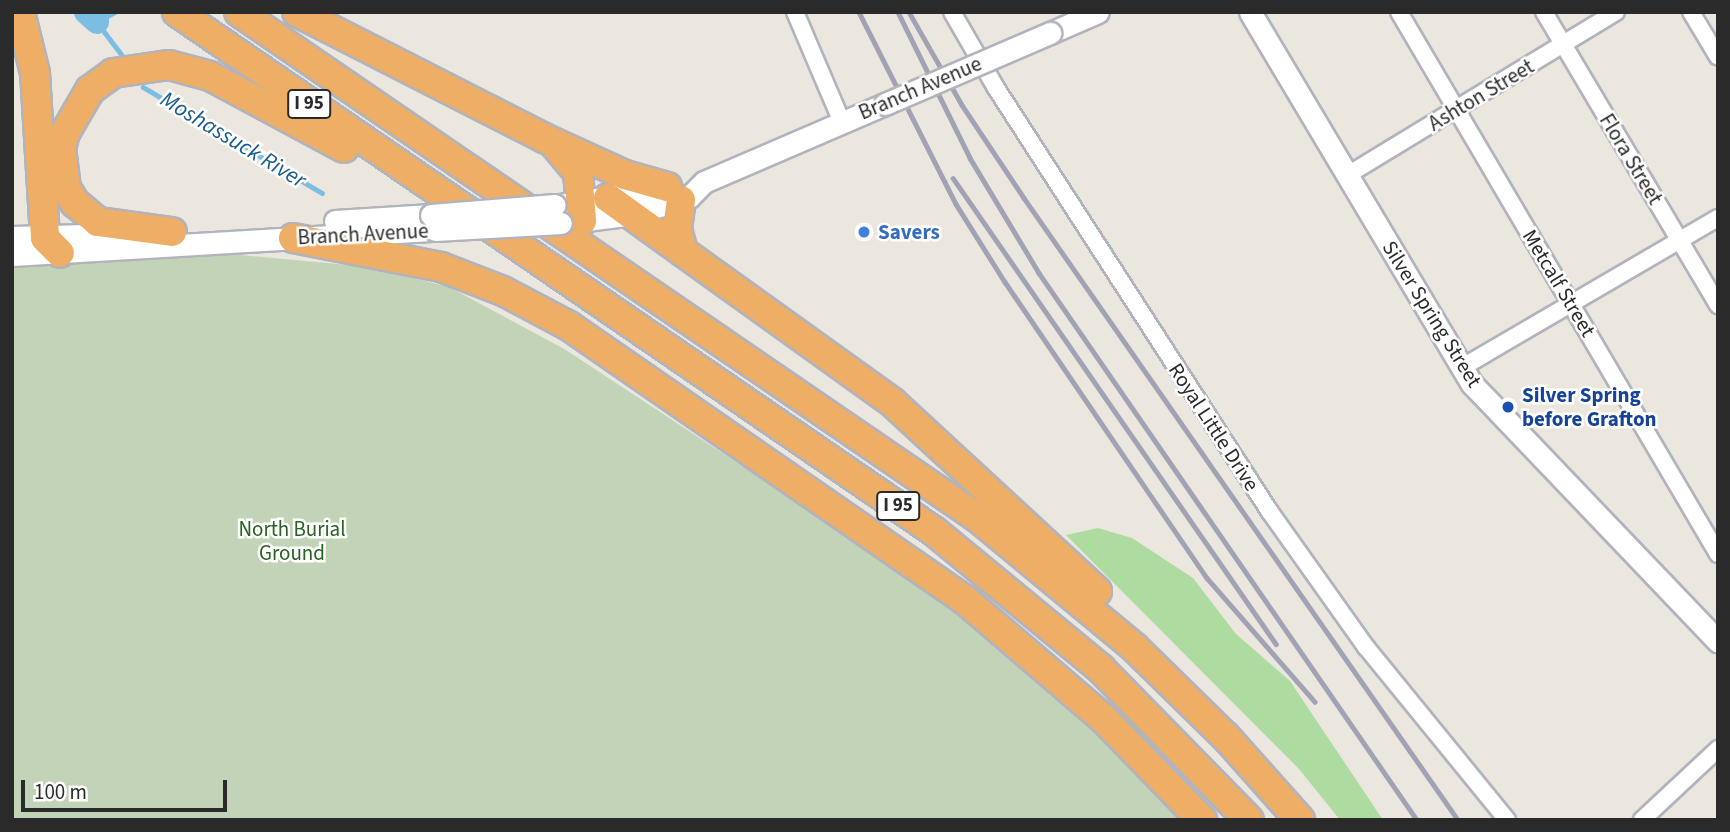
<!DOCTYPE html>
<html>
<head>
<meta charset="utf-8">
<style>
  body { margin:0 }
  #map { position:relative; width:1730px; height:832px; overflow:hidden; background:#ebe7de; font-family:"Source Sans 3",sans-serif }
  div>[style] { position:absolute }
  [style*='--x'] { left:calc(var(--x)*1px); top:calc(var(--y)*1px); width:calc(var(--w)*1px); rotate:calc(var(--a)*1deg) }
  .green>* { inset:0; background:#aedca0 }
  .cemetery>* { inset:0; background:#c2d3b7 }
  .stream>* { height:4.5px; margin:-2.25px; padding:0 2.25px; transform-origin:2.25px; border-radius:2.25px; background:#7bbde3 }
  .river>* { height:24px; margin:-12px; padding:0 12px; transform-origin:12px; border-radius:12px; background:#7bbde3 }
  .roads { filter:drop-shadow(2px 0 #b1b3bd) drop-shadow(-2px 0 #b1b3bd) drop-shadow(0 2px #b1b3bd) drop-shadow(0 -2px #b1b3bd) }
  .minor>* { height:16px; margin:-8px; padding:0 8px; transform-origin:8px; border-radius:8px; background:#fff }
  .secondary>* { height:21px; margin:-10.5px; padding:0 10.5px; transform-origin:10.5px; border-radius:10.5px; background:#fff }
  .motorway>* { height:28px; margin:-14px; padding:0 14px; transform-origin:14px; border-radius:14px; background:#efae65 }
  .rail>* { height:4.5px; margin:-2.25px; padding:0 2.25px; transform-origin:2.25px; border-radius:2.25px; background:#a1a2b3 }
  .bridges { filter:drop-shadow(2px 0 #b1b3bd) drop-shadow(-2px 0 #b1b3bd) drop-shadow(0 2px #b1b3bd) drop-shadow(0 -2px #b1b3bd) }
  .secondary-bridge>* { height:21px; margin:-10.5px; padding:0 10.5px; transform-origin:10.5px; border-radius:10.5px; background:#fff }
  .dots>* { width:19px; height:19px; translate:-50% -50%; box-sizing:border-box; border:4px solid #fff; border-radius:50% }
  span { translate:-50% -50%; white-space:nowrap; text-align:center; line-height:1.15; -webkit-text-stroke:5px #fff; paint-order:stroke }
  .shield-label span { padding:2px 5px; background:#fff; border:2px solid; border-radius:5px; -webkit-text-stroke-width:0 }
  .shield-label { font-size:19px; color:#2a2a2a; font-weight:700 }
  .street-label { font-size:21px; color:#2a2a2a }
  .shop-label { font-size:21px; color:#366cbe; font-weight:700 }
  .left { translate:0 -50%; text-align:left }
  .transit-label { font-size:21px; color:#164399; font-weight:700 }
  .park-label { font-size:21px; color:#286121 }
  .water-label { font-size:23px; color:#1a5b8f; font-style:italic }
  .frame { position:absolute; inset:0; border:14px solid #2a2a2a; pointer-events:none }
  .scale { position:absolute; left:21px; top:780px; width:206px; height:32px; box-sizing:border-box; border:4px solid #2a2a2a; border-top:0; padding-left:9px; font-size:21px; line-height:24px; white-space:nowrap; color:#2a2a2a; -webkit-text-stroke:5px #fff; paint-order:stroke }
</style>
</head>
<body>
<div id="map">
  <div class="green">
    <div style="clip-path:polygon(1098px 528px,1132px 538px,1193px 578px,1236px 634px,1290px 681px,1383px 820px,1340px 820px,1299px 769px,1066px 535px)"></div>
  </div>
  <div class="cemetery">
    <div style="clip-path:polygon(196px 251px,370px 267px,449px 287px,566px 350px,974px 619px,1069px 701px,1181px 820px,12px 820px,12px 259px)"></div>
  </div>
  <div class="stream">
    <div style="--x:116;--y:12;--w:21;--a:152"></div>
    <div style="--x:97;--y:22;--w:41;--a:52.9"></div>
    <div style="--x:143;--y:87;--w:208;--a:30.6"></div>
  </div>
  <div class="river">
    <div style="--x:86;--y:12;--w:15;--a:42"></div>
  </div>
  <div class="roads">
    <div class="minor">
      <div style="--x:795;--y:12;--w:120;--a:66.9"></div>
      <div style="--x:952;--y:12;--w:88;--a:59.9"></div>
      <div style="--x:996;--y:88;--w:505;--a:57.13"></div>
      <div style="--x:1270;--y:512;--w:166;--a:54.6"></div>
      <div style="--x:1366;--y:647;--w:223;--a:50.8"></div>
      <div style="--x:1399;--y:12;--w:629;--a:59.52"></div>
      <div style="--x:1544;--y:12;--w:341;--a:59.3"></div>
      <div style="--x:1691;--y:12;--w:52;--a:59"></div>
      <div style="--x:1346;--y:176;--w:316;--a:-31.3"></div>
      <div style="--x:1461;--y:368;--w:298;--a:-30.3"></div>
      <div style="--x:1642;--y:820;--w:104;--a:-43.1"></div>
    </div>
    <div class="secondary">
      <div style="--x:1250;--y:12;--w:433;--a:59.2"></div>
      <div style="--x:1472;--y:384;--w:356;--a:46.3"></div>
      <div style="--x:1050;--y:33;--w:52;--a:-23.6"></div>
      <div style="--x:565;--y:204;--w:101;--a:-9.1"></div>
      <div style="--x:335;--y:221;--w:96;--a:-3.6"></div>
      <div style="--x:570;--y:222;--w:64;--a:-7.2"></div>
      <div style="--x:633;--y:214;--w:59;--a:-16.9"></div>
      <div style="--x:689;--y:197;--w:21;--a:-45"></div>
      <div style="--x:704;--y:182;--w:197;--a:-23.3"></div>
      <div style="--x:12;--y:237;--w:110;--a:-1.6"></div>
      <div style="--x:12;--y:255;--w:424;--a:-3.4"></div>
    </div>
    <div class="motorway">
      <div style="--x:20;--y:12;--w:63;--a:76.2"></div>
      <div style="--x:35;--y:73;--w:165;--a:86.5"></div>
      <div style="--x:45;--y:238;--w:21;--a:45"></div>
      <div style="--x:177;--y:12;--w:919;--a:34.45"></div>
      <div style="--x:935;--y:532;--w:215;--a:39.5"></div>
      <div style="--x:1101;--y:669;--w:211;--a:45.6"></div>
      <div style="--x:239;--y:12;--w:896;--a:34.4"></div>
      <div style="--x:978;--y:518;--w:204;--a:39.6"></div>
      <div style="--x:1135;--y:648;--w:127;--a:44.4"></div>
      <div style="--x:1226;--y:737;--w:111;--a:48.3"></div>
      <div style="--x:297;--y:12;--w:277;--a:27"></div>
      <div style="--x:544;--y:138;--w:89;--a:24.6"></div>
      <div style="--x:625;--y:175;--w:44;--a:15.9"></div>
      <div style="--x:555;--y:145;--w:35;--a:50"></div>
      <div style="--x:578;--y:172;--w:49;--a:85.3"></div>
      <div style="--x:608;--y:198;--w:350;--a:35.7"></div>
      <div style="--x:892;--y:402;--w:279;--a:42.7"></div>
      <div style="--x:681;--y:200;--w:29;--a:98"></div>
      <div style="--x:677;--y:229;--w:24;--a:75"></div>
      <div style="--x:172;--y:232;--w:75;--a:-172.3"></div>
      <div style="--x:98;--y:222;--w:30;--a:-140"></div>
      <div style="--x:75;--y:203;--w:17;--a:-121"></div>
      <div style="--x:66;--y:188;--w:40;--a:-97.1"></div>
      <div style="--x:61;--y:148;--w:16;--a:-75"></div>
      <div style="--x:65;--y:133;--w:50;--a:-59.8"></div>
      <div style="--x:90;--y:90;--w:29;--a:-36"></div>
      <div style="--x:113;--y:73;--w:57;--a:-8.1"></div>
      <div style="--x:169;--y:65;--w:42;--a:15"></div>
      <div style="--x:210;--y:76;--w:152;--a:28.2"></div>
      <div style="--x:293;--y:238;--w:151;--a:11.1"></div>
      <div style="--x:441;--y:267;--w:66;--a:21.2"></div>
      <div style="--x:503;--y:291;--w:75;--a:27.9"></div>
      <div style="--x:569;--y:326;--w:482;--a:34.7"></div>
      <div style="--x:965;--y:600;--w:183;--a:40.6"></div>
      <div style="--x:1104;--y:719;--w:141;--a:45.9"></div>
    </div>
  </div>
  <div class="rail">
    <div style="--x:859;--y:12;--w:215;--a:63.2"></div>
    <div style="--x:956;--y:204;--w:92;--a:57.9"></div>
    <div style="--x:1005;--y:282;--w:358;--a:55.7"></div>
    <div style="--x:1207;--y:578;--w:164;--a:48.9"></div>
    <div style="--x:898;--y:12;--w:163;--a:63.7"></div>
    <div style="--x:970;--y:158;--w:134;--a:59"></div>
    <div style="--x:1039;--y:273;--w:665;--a:55.35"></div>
    <div style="--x:909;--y:12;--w:107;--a:60.3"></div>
    <div style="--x:962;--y:105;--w:112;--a:56.3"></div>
    <div style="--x:1024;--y:198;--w:758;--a:55.09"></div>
    <div style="--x:953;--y:178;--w:567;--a:55.27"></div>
  </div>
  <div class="bridges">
    <div class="secondary-bridge">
      <div style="--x:885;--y:104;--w:180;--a:-23.3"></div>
      <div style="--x:431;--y:215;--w:124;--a:-4.6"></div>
      <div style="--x:435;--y:230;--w:126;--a:-3.2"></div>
    </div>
  </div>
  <div class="dots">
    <div style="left:864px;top:232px;background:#3f7fe0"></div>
    <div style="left:1508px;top:407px;background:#1a4fb4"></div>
  </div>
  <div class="shield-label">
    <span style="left:309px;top:104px">I 95</span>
    <span style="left:898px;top:506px">I 95</span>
  </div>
  <div class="street-label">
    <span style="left:920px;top:88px;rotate:-23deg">Branch Avenue</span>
    <span style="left:1481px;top:95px;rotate:-31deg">Ashton Street</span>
    <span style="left:1631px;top:159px;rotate:59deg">Flora Street</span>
    <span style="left:363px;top:234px;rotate:-3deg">Branch Avenue</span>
    <span style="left:1559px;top:283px;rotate:59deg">Metcalf Street</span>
    <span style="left:1432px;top:314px;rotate:58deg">Silver Spring Street</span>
    <span style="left:1214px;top:427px;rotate:57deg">Royal Little Drive</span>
  </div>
  <div class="shop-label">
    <span class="left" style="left:878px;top:232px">Savers</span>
  </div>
  <div class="transit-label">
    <span class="left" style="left:1522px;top:407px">Silver Spring<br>before Grafton</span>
  </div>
  <div class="park-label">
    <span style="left:292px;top:541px">North Burial<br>Ground</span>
  </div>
  <div class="water-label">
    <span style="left:233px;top:140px;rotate:31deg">Moshassuck River</span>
  </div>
  <div class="frame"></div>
  <div class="scale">100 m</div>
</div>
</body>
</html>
